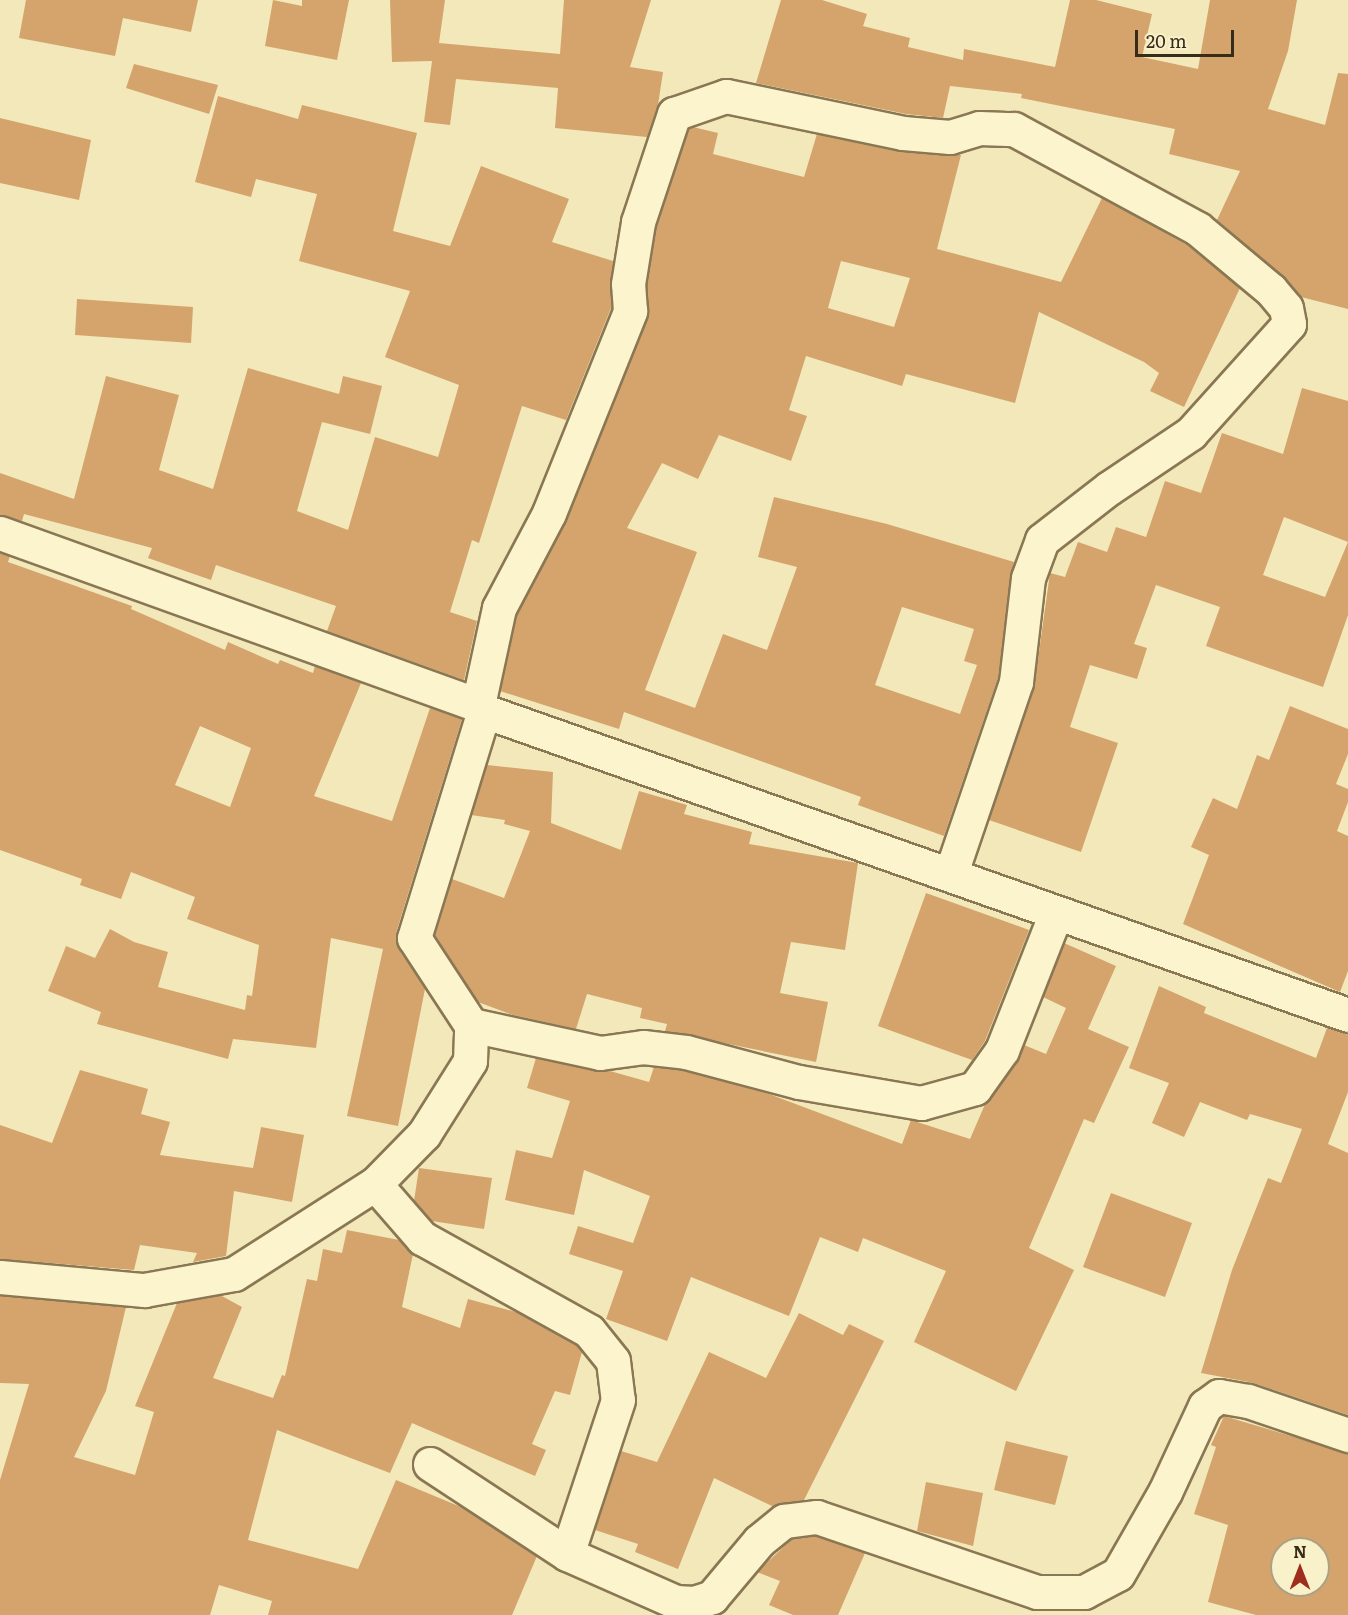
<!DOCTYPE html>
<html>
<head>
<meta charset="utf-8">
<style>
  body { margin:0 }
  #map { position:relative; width:1348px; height:1615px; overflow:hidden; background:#f2e8ba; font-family:Literata,serif }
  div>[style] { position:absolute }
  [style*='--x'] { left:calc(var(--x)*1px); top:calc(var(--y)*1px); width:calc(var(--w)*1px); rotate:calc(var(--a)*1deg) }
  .building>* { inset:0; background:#d4a46c }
  .roads { filter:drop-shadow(2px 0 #8a7753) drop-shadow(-2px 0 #8a7753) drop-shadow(0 2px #8a7753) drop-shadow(0 -2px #8a7753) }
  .minor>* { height:33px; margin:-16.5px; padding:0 16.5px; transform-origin:16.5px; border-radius:16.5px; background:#fcf4cd }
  span { translate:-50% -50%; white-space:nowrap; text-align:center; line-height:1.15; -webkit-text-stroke:4.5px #f8f1ca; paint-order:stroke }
  .north { position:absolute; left:1270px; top:1537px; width:60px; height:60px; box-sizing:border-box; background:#f8f1ca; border:2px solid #aba283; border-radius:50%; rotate:0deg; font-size:16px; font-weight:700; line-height:24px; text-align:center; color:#372c19 }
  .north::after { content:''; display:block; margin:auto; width:21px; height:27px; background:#9e2d1d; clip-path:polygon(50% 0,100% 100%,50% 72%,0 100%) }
  .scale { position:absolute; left:1135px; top:30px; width:99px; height:27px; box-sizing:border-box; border:3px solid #372c19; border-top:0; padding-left:8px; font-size:18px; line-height:21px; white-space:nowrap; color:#372c19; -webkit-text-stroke:4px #f8f1ca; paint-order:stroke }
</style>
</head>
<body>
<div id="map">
  <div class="building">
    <div style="clip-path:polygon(26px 0,198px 0,191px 32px,123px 18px,115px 56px,19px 38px)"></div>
    <div style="clip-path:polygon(273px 0,302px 6px,302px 0,349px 0,337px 60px,265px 46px)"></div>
    <div style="clip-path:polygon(390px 0,445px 0,439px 43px,560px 54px,564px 0,651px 0,630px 67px,663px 72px,658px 105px,647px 137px,555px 128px,558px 88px,456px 79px,450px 125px,424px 122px,432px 61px,392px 62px)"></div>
    <div style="clip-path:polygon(781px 0,822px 0,867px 14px,863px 26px,910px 38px,908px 47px,963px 60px,964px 49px,1055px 67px,1070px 0,1096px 0,1152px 14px,1142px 57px,1198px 69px,1210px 0,1297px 0,1288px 51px,1268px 109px,1325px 125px,1338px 73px,1348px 74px,1348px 309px,1301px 297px,1283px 276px,1217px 220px,1240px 171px,1169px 154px,1175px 129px,1021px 98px,1022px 94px,950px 86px,943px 118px,906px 114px,756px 83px)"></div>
    <div style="clip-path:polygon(134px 64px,218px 85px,209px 114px,126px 88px)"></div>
    <div style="clip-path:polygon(218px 96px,298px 119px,302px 105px,417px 133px,393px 231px,450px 246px,481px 166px,569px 199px,552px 242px,613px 261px,611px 308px,566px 420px,522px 406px,479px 543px,472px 540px,450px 612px,477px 621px,464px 680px,327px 631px,336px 606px,216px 565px,211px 580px,148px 558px,152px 548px,24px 514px,22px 521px,0 515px,0 473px,74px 499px,106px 376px,179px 395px,159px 470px,213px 489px,248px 368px,339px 394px,343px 376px,382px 386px,370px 434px,322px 422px,297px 511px,348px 530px,375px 437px,438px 457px,459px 385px,385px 357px,410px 291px,299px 261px,317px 194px,256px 179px,251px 197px,195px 182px)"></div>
    <div style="clip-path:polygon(0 118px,91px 140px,79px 200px,0 183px)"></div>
    <div style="clip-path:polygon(evenodd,693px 127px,718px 133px,713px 154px,804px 177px,817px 134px,901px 152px,961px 155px,937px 249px,1061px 282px,1102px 198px,1187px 245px,1240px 288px,1184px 407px,1150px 391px,1159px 373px,1144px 362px,1039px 312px,1015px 403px,906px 374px,902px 386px,806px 356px,789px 410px,807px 416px,791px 461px,719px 435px,698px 479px,662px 463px,627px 528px,697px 552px,645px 690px,695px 708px,723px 634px,767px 650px,797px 567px,758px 557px,774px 497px,887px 524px,1014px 562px,998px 678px,944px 836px,858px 805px,861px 797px,624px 712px,619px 729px,500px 691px,517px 614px,566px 520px,647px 318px,647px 285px,656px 226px,689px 129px,693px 127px,841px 261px,910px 278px,894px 327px,828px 308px,841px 261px,693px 127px,902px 607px,974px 629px,964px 661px,977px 665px,960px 714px,875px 685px,902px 607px)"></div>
    <div style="clip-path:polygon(77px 299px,193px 307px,191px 343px,75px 335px)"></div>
    <div style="clip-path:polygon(1302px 388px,1348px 401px,1348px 542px,1284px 517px,1263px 575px,1325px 597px,1348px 542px,1348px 615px,1323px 687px,1206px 646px,1220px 607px,1156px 585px,1134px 644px,1147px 648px,1137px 679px,1090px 665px,1070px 727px,1118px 743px,1081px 852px,989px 820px,1034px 688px,1050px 573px,1065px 577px,1078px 542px,1107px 552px,1116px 527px,1146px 537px,1165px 481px,1201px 493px,1222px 433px,1283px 454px)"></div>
    <div style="clip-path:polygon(evenodd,0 553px,10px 556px,8px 562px,132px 606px,131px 609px,225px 650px,228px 642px,278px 664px,280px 660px,313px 673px,315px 666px,361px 683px,314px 796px,392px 821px,430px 708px,462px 719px,396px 933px,398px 948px,425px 989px,398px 1126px,347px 1116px,383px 949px,331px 938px,316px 1048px,233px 1039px,228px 1059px,97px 1024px,101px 1012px,48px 991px,66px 946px,95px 958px,110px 929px,134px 942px,168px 952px,158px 987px,245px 1010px,247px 995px,252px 996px,259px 945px,187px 919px,195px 897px,131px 872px,121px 899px,80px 885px,82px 879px,0 850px,0 553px,200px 726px,251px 748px,230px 807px,175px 785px,200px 726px)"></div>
    <div style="clip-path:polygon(1290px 706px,1348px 729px,1348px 754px,1336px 784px,1348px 789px,1348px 802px,1337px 831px,1348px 836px,1348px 971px,1340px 992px,1183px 924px,1209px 855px,1191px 847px,1213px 798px,1237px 809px,1257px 755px,1269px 760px)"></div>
    <div style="clip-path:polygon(487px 765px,553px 772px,551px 823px,621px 850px,639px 791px,687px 805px,684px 814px,752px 832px,749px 844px,858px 863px,845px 950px,791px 942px,780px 993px,828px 1002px,816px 1062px,665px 1031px,667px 1024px,640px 1018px,642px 1008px,587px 994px,576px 1029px,513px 1015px,478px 1002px,435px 935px,452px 879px,504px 898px,530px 831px,504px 824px,505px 820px,471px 815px)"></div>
    <div style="clip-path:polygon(926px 893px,1029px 930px,985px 1041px,972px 1060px,878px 1026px)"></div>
    <div style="clip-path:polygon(1064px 943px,1116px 966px,1088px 1029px,1129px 1047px,1094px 1123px,1084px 1119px,1029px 1248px,1074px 1270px,1016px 1391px,914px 1342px,946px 1271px,863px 1238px,858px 1252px,820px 1237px,789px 1316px,691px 1277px,667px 1341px,606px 1319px,623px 1271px,569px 1254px,578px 1226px,633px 1243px,650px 1196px,584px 1170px,574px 1215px,505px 1200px,516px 1150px,552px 1158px,570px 1101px,527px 1088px,536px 1058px,596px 1071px,610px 1071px,649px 1082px,654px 1067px,682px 1070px,769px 1094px,902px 1144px,911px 1120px,970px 1139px,986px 1102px,1017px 1061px,1024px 1045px,1046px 1054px,1066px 1008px,1043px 997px)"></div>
    <div style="clip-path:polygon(1159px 986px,1206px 1007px,1204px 1013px,1316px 1058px,1327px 1028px,1348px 1035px,1348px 1092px,1328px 1144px,1348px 1153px,1348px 1415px,1254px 1383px,1201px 1373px,1232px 1270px,1268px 1178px,1281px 1183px,1302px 1129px,1250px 1114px,1247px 1120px,1200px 1102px,1184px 1137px,1152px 1123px,1169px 1083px,1129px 1068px)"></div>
    <div style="clip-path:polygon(80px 1070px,148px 1089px,141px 1114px,170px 1122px,160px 1155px,253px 1168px,261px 1127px,304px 1135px,292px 1202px,234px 1191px,226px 1256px,193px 1262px,197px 1253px,140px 1245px,134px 1270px,0 1259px,0 1125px,52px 1143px)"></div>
    <div style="clip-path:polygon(419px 1168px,492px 1178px,484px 1229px,432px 1221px,414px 1201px)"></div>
    <div style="clip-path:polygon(1111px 1193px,1192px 1223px,1165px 1297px,1083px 1267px)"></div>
    <div style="clip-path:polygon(347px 1230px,399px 1240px,413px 1254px,402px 1307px,460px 1328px,468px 1299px,516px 1312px,577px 1346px,582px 1352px,570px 1395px,555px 1391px,532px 1444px,546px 1450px,535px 1476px,412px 1423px,390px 1473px,277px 1430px,248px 1540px,358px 1569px,396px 1480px,461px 1507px,537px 1556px,512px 1615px,268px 1615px,272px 1601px,219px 1585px,210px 1615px,0 1615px,0 1480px,29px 1384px,0 1383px,0 1296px,126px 1307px,106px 1391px,74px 1457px,135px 1475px,154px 1412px,135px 1406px,177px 1303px,220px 1295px,242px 1307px,213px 1378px,273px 1398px,282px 1375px,285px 1376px,307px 1279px,317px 1281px,323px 1249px,342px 1253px)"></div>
    <div style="clip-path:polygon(799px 1313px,843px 1335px,849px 1324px,884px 1341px,804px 1500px,772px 1506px,714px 1478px,678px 1569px,635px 1552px,638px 1544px,595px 1530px,621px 1451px,657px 1462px,709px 1352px,766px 1378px)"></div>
    <div style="clip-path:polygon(evenodd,1224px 1416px,1348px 1453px,1348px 1615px,1256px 1615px,1208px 1602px,1228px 1525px,1194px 1514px,1216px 1447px,1211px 1445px,1224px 1416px,1282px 1549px,1318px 1549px,1318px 1585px,1282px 1585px,1282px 1549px)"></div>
    <div style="clip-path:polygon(1006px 1441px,1068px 1456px,1055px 1505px,994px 1490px)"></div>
    <div style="clip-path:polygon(926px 1482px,983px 1493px,973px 1546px,917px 1531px)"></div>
    <div style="clip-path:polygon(815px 1536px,865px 1553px,838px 1615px,793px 1615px,769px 1605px,780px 1581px,757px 1572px,792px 1539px)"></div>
  </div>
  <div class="roads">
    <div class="minor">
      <div style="--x:0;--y:533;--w:508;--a:19.79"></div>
      <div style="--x:478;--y:705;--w:8;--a:45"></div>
      <div style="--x:484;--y:711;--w:916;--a:19.38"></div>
      <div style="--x:478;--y:705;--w:99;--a:-77.8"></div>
      <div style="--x:499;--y:608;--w:107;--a:-62.2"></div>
      <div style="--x:549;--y:513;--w:218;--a:-68.1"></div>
      <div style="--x:630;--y:311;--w:27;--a:-94"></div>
      <div style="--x:628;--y:284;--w:63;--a:-80.8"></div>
      <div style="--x:638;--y:222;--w:114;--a:-71.6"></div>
      <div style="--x:674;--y:114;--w:55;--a:-19.1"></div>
      <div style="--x:726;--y:96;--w:181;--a:11.8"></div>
      <div style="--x:903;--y:133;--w:47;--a:4.9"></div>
      <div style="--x:950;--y:137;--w:30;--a:-17"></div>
      <div style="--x:979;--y:128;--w:35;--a:2"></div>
      <div style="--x:1014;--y:129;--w:209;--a:28.5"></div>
      <div style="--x:1198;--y:229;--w:95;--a:39.9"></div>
      <div style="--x:1271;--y:290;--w:23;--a:50"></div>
      <div style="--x:1286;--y:308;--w:16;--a:79"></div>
      <div style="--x:1289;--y:324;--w:147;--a:132"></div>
      <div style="--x:1191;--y:433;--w:99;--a:146.1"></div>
      <div style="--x:1109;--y:488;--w:85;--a:142.2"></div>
      <div style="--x:1042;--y:540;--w:40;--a:110.2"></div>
      <div style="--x:1028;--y:578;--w:105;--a:96.6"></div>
      <div style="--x:1016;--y:682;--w:202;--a:108.8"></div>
      <div style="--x:471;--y:1025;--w:132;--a:12.2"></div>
      <div style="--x:600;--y:1053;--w:43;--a:-7.9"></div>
      <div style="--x:643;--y:1047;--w:43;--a:6.6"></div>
      <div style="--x:686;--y:1052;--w:117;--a:14.9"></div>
      <div style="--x:799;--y:1082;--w:124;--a:9.8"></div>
      <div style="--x:921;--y:1103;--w:56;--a:-15.5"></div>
      <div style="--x:975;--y:1088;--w:47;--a:-54.6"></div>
      <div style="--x:1002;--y:1050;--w:147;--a:-68.5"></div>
      <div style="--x:375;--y:1184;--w:72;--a:49"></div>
      <div style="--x:422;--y:1238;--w:191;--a:29.1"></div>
      <div style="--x:589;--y:1331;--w:38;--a:51"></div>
      <div style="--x:613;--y:1361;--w:39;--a:83"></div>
      <div style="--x:618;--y:1400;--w:162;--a:108.3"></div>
      <div style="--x:0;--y:1277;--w:145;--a:5.2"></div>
      <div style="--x:144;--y:1290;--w:91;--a:-10.1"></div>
      <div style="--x:234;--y:1274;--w:167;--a:-32.6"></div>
      <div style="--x:375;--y:1184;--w:70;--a:-45.6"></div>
      <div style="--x:424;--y:1134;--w:86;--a:-57.8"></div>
      <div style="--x:470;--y:1061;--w:36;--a:-88"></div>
      <div style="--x:471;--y:1025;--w:104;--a:-123.2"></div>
      <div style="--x:414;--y:938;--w:238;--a:-72.9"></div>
      <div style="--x:430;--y:1464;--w:164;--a:33.3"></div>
      <div style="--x:567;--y:1554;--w:119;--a:23.8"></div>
      <div style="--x:676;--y:1602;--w:18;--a:3"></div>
      <div style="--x:694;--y:1603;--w:19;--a:-18"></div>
      <div style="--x:712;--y:1597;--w:73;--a:-50"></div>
      <div style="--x:759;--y:1541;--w:32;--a:-39"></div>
      <div style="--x:784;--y:1521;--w:33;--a:-7"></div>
      <div style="--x:817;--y:1517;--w:232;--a:18.8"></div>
      <div style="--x:1037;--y:1592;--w:47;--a:0"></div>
      <div style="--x:1084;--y:1592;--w:38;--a:-28"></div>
      <div style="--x:1118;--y:1574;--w:95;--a:-60.2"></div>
      <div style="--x:1165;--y:1492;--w:95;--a:-65.1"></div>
      <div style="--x:1205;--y:1406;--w:17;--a:-36"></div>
      <div style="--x:1219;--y:1396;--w:29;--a:10"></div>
      <div style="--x:1248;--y:1401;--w:106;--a:18.8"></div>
    </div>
  </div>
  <div class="north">N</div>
  <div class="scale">20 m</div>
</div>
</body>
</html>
